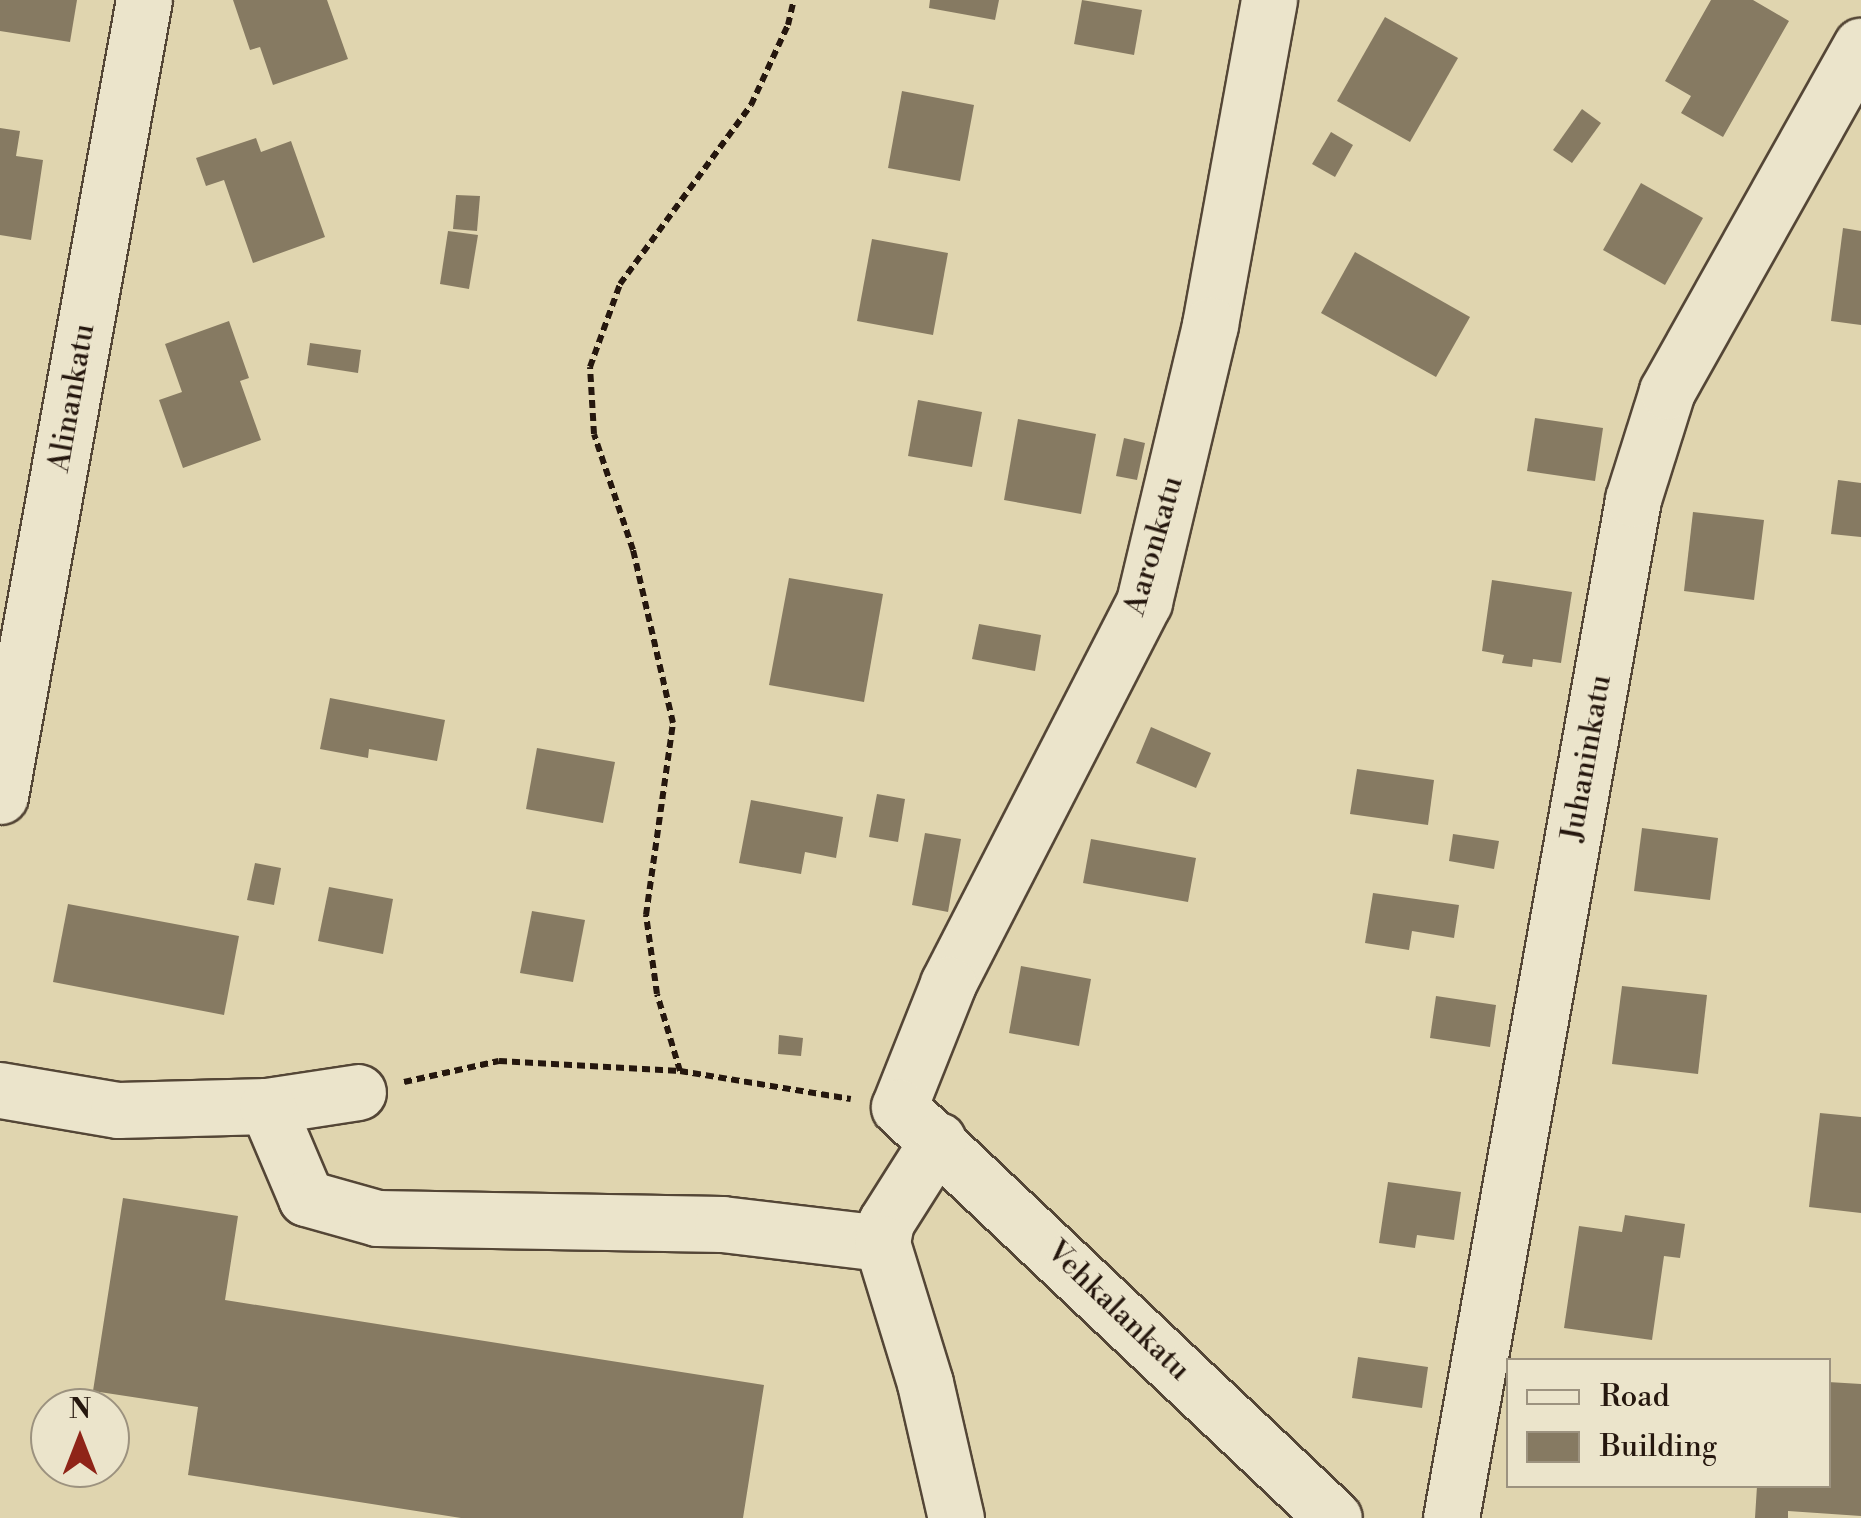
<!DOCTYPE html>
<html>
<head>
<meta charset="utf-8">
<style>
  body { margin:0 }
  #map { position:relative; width:1861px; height:1518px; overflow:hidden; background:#e0d5af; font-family:"Libre Bodoni",serif }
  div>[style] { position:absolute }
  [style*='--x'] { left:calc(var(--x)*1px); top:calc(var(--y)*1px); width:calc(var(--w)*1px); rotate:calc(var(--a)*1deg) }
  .building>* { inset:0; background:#867a62 }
  .path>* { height:6px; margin-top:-3px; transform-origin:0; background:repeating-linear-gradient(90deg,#25170e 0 8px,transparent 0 13px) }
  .roads { filter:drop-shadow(2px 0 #544636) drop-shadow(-2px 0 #544636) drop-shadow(0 2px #544636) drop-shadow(0 -2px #544636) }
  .minor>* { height:55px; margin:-27.5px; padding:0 27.5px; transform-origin:27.5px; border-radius:27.5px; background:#ebe4cb }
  span { translate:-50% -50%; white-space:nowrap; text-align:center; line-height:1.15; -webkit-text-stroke:8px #ebe4cb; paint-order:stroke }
  .street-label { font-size:30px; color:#25170e }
  .legend { position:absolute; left:1506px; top:1358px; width:325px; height:130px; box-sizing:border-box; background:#ebe4cb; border:2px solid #9c927f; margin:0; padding:12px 18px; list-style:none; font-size:30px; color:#25170e }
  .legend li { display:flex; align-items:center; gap:20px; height:50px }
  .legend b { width:50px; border:2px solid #9c927f }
  .north { position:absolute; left:30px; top:1388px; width:100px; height:100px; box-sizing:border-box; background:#ebe4cb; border:2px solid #9c927f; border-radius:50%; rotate:0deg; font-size:28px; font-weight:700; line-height:40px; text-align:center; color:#25170e }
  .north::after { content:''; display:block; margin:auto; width:35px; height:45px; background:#8f2418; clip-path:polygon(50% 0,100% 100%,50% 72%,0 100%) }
</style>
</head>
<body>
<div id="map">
  <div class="building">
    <div style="clip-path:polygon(0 0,77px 0,70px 42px,0 31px)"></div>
    <div style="clip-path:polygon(233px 0,327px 0,348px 59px,273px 85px,260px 47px,250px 50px)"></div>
    <div style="clip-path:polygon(930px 0,999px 0,995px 20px,929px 8px)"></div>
    <div style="clip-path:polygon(1082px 0,1142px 10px,1134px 55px,1074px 44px)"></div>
    <div style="clip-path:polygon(1711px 0,1753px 0,1789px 21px,1723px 137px,1681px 113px,1691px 96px,1665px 81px)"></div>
    <div style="clip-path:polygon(1385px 17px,1458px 58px,1410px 142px,1337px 101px)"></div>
    <div style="clip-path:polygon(902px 91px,974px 105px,960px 181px,888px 168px)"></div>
    <div style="clip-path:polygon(1582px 109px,1601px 123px,1572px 163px,1553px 150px)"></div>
    <div style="clip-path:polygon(0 128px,20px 131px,16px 156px,43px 160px,31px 240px,0 235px)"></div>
    <div style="clip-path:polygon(1331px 132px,1353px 145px,1335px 177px,1312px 164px)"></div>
    <div style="clip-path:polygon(256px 138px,261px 152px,291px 141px,325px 237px,253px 263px,224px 180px,206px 186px,196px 158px)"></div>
    <div style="clip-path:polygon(1641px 183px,1703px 218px,1665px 285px,1603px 250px)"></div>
    <div style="clip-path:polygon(456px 195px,480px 196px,477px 231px,453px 229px)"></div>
    <div style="clip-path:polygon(1843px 228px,1861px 231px,1861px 325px,1831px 321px)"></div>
    <div style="clip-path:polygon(448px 231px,478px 235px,469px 289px,440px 284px)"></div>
    <div style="clip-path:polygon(872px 239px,948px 253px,933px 335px,857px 321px)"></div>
    <div style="clip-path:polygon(1355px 252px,1470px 317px,1436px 377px,1321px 313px)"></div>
    <div style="clip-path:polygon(229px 321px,249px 378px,240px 381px,261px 440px,183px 468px,159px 400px,182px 392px,165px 344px)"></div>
    <div style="clip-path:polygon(310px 343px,361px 350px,358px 373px,307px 365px)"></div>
    <div style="clip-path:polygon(918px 400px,982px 412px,972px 467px,908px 456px)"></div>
    <div style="clip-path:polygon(1535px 418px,1603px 428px,1595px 481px,1527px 471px)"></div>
    <div style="clip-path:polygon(1018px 419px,1096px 434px,1081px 514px,1004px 500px)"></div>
    <div style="clip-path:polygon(1124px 438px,1145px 443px,1137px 480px,1116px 476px)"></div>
    <div style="clip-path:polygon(1838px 480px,1861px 483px,1861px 537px,1831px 534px)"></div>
    <div style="clip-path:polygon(1693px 512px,1764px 520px,1754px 600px,1684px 591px)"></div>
    <div style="clip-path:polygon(789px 578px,883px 594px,864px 702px,769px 685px)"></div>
    <div style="clip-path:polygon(1492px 580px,1572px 592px,1561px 663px,1533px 659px,1532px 667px,1502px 663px,1504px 655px,1482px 651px)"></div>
    <div style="clip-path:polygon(979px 624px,1041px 635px,1035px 671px,972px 659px)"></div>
    <div style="clip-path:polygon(330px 698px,445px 720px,437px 761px,369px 749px,368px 758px,320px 749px)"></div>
    <div style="clip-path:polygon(1151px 727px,1211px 753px,1196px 788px,1136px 763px)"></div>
    <div style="clip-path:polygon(537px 748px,615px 762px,603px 823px,526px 809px)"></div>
    <div style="clip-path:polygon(1357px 769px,1434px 780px,1428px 825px,1350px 814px)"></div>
    <div style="clip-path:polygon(877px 794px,905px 799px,898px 842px,869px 837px)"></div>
    <div style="clip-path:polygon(751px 800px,843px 817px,836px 858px,805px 852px,801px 874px,739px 863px)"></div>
    <div style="clip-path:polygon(1642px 828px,1718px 838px,1710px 900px,1634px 891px)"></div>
    <div style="clip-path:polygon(925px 833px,961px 839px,948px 912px,912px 905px)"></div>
    <div style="clip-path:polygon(1453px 834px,1499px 841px,1494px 869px,1449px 861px)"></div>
    <div style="clip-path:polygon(1091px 839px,1196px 858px,1188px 902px,1083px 883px)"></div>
    <div style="clip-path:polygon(255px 863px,281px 868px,274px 905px,247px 900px)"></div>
    <div style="clip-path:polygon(329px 887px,393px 899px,383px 954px,318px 941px)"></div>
    <div style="clip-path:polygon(1373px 893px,1459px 905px,1454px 938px,1412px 931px,1409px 950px,1365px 943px)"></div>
    <div style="clip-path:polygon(68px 904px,239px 936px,224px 1015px,53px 982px)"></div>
    <div style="clip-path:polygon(532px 911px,585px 920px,573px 982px,520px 973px)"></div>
    <div style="clip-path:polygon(1021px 966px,1091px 979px,1079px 1046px,1009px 1033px)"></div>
    <div style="clip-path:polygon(1622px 986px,1707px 995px,1698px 1074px,1612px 1064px)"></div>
    <div style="clip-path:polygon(1436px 996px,1496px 1005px,1490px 1047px,1430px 1038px)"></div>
    <div style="clip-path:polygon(779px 1035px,803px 1038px,801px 1056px,778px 1054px)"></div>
    <div style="clip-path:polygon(1820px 1113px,1861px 1117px,1861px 1213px,1809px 1207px)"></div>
    <div style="clip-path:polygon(1388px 1182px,1461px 1192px,1454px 1240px,1417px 1235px,1415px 1248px,1379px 1243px)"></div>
    <div style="clip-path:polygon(123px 1198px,238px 1216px,225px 1300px,764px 1385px,743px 1518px,461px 1518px,188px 1475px,198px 1407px,93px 1391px)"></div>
    <div style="clip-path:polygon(1625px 1215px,1685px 1224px,1680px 1258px,1664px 1256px,1652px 1340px,1564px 1328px,1579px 1226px,1622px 1232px)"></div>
    <div style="clip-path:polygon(1358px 1357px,1428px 1367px,1422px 1408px,1352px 1398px)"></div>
    <div style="clip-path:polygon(1828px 1382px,1861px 1384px,1861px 1516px,1788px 1511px,1788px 1518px,1755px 1518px,1757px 1486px,1828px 1486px)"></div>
  </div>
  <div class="path">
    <div style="--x:680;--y:1071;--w:80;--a:-106.6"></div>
    <div style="--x:657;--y:994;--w:80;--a:-97.9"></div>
    <div style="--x:646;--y:915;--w:194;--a:-82"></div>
    <div style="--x:673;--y:723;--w:178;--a:-103"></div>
    <div style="--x:633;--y:550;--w:122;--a:-108.6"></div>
    <div style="--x:594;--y:434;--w:67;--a:-93.4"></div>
    <div style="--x:590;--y:367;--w:88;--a:-70.1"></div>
    <div style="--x:620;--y:284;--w:222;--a:-53.8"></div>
    <div style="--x:751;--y:105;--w:88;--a:-65.2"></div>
    <div style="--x:788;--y:25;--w:26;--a:-77"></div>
    <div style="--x:404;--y:1082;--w:97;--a:-12.5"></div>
    <div style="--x:499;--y:1061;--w:181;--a:3.2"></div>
    <div style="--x:680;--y:1071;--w:173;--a:9.3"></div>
  </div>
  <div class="roads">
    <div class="minor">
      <div style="--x:1269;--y:0;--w:330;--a:100.3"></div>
      <div style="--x:1210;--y:325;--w:285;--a:103.4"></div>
      <div style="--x:1144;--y:602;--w:429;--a:117.2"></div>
      <div style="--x:948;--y:984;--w:132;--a:111.7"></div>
      <div style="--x:899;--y:1107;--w:598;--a:43.38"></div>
      <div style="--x:0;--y:796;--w:809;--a:-79.75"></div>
      <div style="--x:0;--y:1090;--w:120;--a:9.6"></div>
      <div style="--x:118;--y:1110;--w:149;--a:-1.5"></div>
      <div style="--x:267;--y:1106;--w:92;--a:-8.7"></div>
      <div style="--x:267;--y:1106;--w:100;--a:67"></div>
      <div style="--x:306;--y:1198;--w:74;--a:15.7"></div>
      <div style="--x:377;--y:1218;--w:345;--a:1"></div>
      <div style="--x:722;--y:1224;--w:161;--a:6.8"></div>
      <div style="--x:938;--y:1140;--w:97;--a:122.4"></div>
      <div style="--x:886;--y:1222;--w:21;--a:101"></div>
      <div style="--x:882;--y:1243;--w:146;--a:72.9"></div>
      <div style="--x:925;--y:1383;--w:139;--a:77.1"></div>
      <div style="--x:1451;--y:1518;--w:1035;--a:-79.87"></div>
      <div style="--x:1633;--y:499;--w:113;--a:-72.5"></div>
      <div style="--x:1667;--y:391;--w:396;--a:-60.7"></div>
    </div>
  </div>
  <div class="street-label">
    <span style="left:72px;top:398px;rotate:-80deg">Alinankatu</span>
    <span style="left:1154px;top:546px;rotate:-74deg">Aaronkatu</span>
    <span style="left:1587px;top:758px;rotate:-80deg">Juhaninkatu</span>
    <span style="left:1118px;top:1311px;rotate:44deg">Vehkalankatu</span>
  </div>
  <ul class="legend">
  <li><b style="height:12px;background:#ebe4cb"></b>Road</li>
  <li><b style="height:28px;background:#867a62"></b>Building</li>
  </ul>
  <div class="north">N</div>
</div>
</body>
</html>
